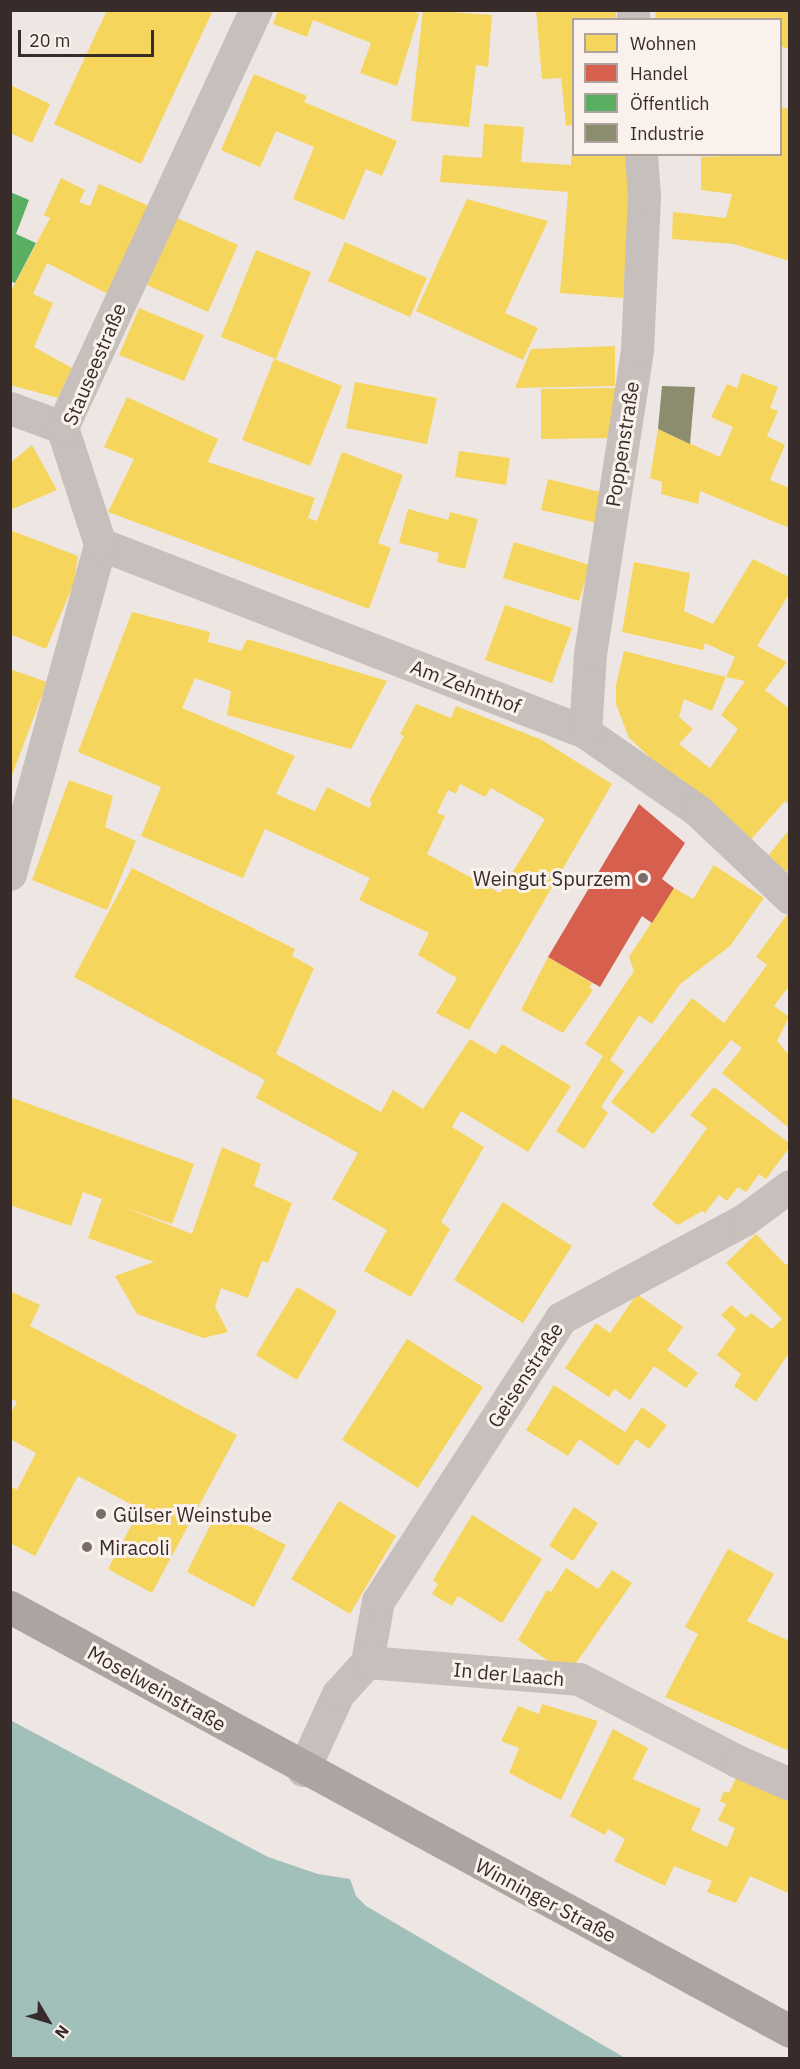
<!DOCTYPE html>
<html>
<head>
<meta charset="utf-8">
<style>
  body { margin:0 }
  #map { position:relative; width:800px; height:2069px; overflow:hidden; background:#eee6e3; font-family:"IBM Plex Sans",sans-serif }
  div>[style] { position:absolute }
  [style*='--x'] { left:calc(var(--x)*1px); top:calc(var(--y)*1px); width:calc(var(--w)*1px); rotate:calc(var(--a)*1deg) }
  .water>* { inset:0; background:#a0c0b9 }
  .homes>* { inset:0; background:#f6d55c }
  .shops>* { inset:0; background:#d6604d }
  .public>* { inset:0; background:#5aae61 }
  .industry>* { inset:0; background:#8c8c6e }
  .minor>* { height:33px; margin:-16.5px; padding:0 16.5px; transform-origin:16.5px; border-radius:16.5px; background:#c7bfbc }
  .major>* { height:33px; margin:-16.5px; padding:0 16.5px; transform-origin:16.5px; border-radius:16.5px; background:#aca4a1 }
  .dots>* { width:16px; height:16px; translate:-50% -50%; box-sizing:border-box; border:3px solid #faf0ec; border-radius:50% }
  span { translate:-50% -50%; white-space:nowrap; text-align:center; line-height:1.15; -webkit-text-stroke:6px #faf0ec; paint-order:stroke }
  .street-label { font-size:20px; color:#382c2a }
  .poi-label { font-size:20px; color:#382c2a }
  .right { translate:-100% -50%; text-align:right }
  .left { translate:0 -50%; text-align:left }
  .frame { position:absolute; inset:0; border:12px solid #382c2a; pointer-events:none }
  .legend { position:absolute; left:572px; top:18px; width:210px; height:138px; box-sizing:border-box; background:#faf0ec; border:2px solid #aca29e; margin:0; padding:8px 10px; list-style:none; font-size:18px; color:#382c2a }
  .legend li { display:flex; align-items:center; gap:12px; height:30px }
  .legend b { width:30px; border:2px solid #aca29e }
  .north { position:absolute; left:18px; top:1991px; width:60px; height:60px; -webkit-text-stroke:4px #faf0ec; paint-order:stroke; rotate:128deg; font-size:16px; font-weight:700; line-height:24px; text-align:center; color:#382c2a }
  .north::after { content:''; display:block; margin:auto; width:21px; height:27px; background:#382c2a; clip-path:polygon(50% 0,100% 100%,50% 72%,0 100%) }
  .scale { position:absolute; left:18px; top:30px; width:136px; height:27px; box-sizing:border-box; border:3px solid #382c2a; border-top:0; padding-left:8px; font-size:18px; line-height:21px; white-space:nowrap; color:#382c2a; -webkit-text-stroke:4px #faf0ec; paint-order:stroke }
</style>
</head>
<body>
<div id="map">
  <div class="water">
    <div style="clip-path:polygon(10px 1720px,268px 1857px,318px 1874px,350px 1879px,356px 1896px,366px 1906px,625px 2058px,11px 2058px)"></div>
  </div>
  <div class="homes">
    <div style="clip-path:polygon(107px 10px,213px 10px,141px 164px,54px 124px)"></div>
    <div style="clip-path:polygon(278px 10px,409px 10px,419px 14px,397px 86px,360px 73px,371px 43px,313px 20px,307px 37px,273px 24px)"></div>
    <div style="clip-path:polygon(423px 10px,492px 15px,488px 67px,476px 65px,469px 127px,411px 121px)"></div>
    <div style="clip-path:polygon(536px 10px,616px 10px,616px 20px,573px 20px,573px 125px,566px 126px,561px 78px,542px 79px)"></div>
    <div style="clip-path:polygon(655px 10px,789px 10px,789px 49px,780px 46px,780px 20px,656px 20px)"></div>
    <div style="clip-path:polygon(254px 74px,307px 96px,304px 102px,397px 141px,382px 176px,366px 169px,344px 220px,293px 199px,314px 147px,276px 131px,260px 167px,221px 150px)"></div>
    <div style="clip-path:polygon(10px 85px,50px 104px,32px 143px,10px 133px)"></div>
    <div style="clip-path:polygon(780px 107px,789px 109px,789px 261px,734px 244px,672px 239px,673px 212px,726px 218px,732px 194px,701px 190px,701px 157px,780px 154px)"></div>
    <div style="clip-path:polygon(484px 124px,524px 127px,521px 162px,571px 165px,572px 148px,573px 154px,628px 154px,630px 197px,623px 298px,560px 293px,568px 192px,440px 182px,443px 155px,482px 158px)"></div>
    <div style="clip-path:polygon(61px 178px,85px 190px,79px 202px,90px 206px,99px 184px,149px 206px,108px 294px,47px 263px,33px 294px,53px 303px,34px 347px,72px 368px,58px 398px,10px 385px,10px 293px,50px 218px,44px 215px)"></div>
    <div style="clip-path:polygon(467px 199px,548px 221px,505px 313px,538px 328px,523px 360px,416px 311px)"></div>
    <div style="clip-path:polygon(177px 218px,238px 245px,208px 312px,147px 285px)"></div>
    <div style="clip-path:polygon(345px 242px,427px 278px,410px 317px,328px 281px)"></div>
    <div style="clip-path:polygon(256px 250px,311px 272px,276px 359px,221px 337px)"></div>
    <div style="clip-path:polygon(139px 308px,204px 335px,184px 381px,119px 355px)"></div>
    <div style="clip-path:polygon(615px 346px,615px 386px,515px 388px,531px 349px)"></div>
    <div style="clip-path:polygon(274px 359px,342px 386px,310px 466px,242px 440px)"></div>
    <div style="clip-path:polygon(742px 373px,778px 387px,770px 408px,778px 411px,767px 436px,785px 445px,770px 480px,789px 488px,789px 528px,700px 491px,698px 504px,661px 494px,662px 482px,650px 478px,658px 429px,720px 457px,733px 427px,711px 417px,727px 384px,737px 388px)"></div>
    <div style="clip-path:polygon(355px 382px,437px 398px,427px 444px,346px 428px)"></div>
    <div style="clip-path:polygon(615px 388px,615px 438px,541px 439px,541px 389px)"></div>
    <div style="clip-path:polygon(127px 397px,218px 439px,208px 462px,315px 498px,308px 518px,317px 521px,342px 452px,403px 475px,378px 543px,391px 548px,369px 609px,108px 512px,134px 459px,104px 447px)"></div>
    <div style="clip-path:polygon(32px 445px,57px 490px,10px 510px,10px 463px)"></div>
    <div style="clip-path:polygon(459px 451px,510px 458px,506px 485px,455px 477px)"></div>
    <div style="clip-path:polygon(548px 479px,604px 493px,597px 523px,541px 510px)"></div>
    <div style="clip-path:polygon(408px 509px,448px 520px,450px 512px,478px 519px,465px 569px,437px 562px,439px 553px,399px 543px)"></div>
    <div style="clip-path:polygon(10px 530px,78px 556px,74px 583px,46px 649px,10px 634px)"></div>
    <div style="clip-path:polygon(514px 542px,590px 565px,579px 601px,503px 578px)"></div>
    <div style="clip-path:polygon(evenodd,753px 559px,789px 577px,789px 594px,757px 646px,787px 662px,765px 690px,789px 708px,789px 805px,785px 801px,746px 845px,629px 738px,616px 704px,616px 685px,624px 651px,726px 677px,735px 657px,705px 643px,703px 650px,622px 632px,634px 562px,690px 573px,684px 611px,713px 624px,753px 559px,726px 677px,745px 681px,721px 715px,738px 729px,710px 768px,679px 744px,693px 729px,679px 717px,684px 699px,712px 711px,726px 677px)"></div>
    <div style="clip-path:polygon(505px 605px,572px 628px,552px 683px,485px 660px)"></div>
    <div style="clip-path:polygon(evenodd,132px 612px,210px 632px,208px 642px,241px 651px,247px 639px,387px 681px,351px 749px,227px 715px,231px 691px,195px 678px,182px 708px,295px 756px,276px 794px,315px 811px,327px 787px,369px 808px,372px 802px,369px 801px,404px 736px,400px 734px,416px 704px,451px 718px,456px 706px,542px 740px,612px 784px,469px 1030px,436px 1013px,457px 978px,418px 955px,429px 933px,359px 900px,370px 878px,265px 829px,243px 878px,141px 836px,161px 787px,78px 752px,132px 612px,460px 784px,485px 797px,491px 788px,545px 819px,500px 893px,427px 854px,445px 816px,437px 813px,448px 790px,456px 794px,460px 784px)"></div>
    <div style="clip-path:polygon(10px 669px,47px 682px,11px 778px,10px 778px)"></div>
    <div style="clip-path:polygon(69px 780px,113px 796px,105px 827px,136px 841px,107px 910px,32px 880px)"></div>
    <div style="clip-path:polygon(789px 830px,789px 873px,767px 857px)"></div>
    <div style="clip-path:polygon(714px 865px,764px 898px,730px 946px,680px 984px,652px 1024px,639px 1015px,610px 1060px,624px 1071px,601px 1107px,608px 1113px,584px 1149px,556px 1131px,603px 1056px,585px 1044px,634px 971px,629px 957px,674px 888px,693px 899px)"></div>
    <div style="clip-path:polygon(132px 868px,295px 949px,292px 956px,314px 968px,276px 1054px,381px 1112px,393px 1090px,423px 1109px,470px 1039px,496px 1054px,502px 1044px,571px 1086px,528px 1152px,461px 1111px,452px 1127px,484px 1147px,441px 1222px,450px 1229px,411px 1297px,364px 1271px,387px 1230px,332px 1199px,358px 1153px,256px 1098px,265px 1080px,74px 977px)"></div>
    <div style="clip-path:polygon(789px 912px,789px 986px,774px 1006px,789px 1017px,777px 1041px,789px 1055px,789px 1128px,722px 1073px,742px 1048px,731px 1040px,653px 1134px,611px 1102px,692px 998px,724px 1023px,767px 965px,756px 957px)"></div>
    <div style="clip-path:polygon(548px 957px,592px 983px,589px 988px,593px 990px,563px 1033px,521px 1010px)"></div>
    <div style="clip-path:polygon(714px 1087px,789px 1143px,789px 1148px,766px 1179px,759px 1174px,746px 1192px,738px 1187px,727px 1201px,719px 1195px,705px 1213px,702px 1211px,678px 1225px,652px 1205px,707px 1128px,690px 1115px)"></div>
    <div style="clip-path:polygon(10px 1097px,194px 1164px,172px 1224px,123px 1207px,192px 1234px,222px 1147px,261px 1164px,254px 1186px,292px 1203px,268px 1263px,262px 1261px,248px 1298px,221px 1288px,215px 1307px,228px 1332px,203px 1338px,137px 1314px,115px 1276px,154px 1262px,88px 1238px,102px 1199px,83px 1192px,71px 1226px,10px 1205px)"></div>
    <div style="clip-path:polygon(503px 1202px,572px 1246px,523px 1323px,454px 1280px)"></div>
    <div style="clip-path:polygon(756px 1234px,786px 1265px,789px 1262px,789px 1353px,756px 1402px,734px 1386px,741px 1374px,717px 1355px,736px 1329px,721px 1315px,731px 1305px,746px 1318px,751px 1313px,772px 1329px,782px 1319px,726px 1263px)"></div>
    <div style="clip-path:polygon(297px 1287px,337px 1311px,297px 1380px,256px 1355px)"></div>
    <div style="clip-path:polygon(10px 1291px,40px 1305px,30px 1326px,237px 1435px,152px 1593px,108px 1569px,140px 1509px,78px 1476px,35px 1556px,10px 1543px,10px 1486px,17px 1490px,36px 1453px,10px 1439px,10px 1414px,17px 1402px,10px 1398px)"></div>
    <div style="clip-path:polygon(637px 1294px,683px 1327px,667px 1350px,698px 1373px,686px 1388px,654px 1366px,630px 1400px,614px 1389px,609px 1397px,565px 1368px,596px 1323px,610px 1333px)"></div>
    <div style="clip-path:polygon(407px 1339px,483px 1387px,418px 1488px,342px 1440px)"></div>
    <div style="clip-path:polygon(554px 1385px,625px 1432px,642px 1407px,667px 1425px,649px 1449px,636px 1439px,618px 1466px,579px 1439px,568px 1456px,526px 1430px)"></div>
    <div style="clip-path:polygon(339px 1501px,396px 1536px,350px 1614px,291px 1579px)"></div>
    <div style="clip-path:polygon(574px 1507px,598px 1523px,573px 1561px,549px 1546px)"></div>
    <div style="clip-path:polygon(218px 1510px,286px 1545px,254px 1607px,187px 1572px)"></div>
    <div style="clip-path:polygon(472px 1515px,542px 1559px,502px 1623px,458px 1596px,452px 1606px,432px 1594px,438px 1584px,433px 1580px)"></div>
    <div style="clip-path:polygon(728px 1549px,774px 1574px,747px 1621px,789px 1641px,789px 1751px,665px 1697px,698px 1634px,685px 1627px)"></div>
    <div style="clip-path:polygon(566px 1568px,598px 1589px,612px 1570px,632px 1583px,576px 1663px,550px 1662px,518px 1640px,547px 1590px,551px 1592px)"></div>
    <div style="clip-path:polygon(542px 1704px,598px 1721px,561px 1800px,509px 1773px,519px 1748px,501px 1741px,518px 1706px,539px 1714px)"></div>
    <div style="clip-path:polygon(613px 1729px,648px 1748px,633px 1779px,701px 1809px,691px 1830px,727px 1847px,735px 1828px,718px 1820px,726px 1804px,720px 1801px,724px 1791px,729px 1793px,738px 1774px,789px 1794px,788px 1893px,750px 1876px,736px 1903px,707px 1892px,712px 1881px,674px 1866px,665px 1886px,614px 1861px,625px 1839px,608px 1829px,605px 1835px,570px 1816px)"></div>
  </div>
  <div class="shops">
    <div style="clip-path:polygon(639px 804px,685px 843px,662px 879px,674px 888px,652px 923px,642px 916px,600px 987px,548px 957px)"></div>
  </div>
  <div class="public">
    <div style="clip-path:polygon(10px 192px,29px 200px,16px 234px,36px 243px,15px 283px,10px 281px)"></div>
  </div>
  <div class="industry">
    <div style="clip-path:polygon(662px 386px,695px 387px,690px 444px,658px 429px)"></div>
  </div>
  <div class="minor">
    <div style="--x:633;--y:10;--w:10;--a:90"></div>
    <div style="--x:10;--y:408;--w:55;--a:20.1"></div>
    <div style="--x:100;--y:544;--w:520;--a:21.19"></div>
    <div style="--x:585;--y:732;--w:136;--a:34.9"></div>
    <div style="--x:697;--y:810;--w:128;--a:43.4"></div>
    <div style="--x:585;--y:732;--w:78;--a:-86.3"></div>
    <div style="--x:590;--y:654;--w:308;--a:-81.2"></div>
    <div style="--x:637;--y:350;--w:153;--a:-87.4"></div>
    <div style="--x:644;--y:197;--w:43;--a:-94"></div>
    <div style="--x:10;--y:874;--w:342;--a:-74.7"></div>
    <div style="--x:100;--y:544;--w:123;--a:-108"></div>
    <div style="--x:62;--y:427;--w:460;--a:-65.1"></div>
    <div style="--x:367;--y:1662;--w:62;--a:-79.8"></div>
    <div style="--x:378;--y:1601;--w:337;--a:-57.1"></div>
    <div style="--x:561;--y:1318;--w:208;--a:-28.2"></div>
    <div style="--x:744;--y:1220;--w:57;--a:-36.5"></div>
    <div style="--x:303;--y:1770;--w:84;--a:-65.3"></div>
    <div style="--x:338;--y:1694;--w:43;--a:-47.8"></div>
    <div style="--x:367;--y:1662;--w:213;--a:4.6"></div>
    <div style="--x:579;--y:1679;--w:178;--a:27.4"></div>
    <div style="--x:737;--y:1761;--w:58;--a:23.5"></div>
  </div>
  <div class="major">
    <div style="--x:10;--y:1607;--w:888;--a:28.53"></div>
  </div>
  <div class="dots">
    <div style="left:643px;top:878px;background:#786d6b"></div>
    <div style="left:101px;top:1514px;background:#786d6b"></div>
    <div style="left:87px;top:1547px;background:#786d6b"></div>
  </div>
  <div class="street-label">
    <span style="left:94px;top:364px;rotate:-67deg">Stauseestraße</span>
    <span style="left:622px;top:444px;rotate:-81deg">Poppenstraße</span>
    <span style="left:466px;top:686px;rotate:21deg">Am Zehnthof</span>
    <span style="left:525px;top:1375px;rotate:-57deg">Geisenstraße</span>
    <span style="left:509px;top:1674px;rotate:5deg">In der Laach</span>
    <span style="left:157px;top:1688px;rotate:29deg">Moselweinstraße</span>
    <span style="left:546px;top:1900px;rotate:28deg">Winninger Straße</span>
  </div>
  <div class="poi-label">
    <span class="right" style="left:631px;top:878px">Weingut Spurzem</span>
    <span class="left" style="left:113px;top:1514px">Gülser Weinstube</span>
    <span class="left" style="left:99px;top:1547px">Miracoli</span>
  </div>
  <div class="frame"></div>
  <ul class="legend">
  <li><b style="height:16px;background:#f6d55c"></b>Wohnen</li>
  <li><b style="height:16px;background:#d6604d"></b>Handel</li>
  <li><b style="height:16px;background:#5aae61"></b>Öffentlich</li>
  <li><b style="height:16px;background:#8c8c6e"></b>Industrie</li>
  </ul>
  <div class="north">N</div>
  <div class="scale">20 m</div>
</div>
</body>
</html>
